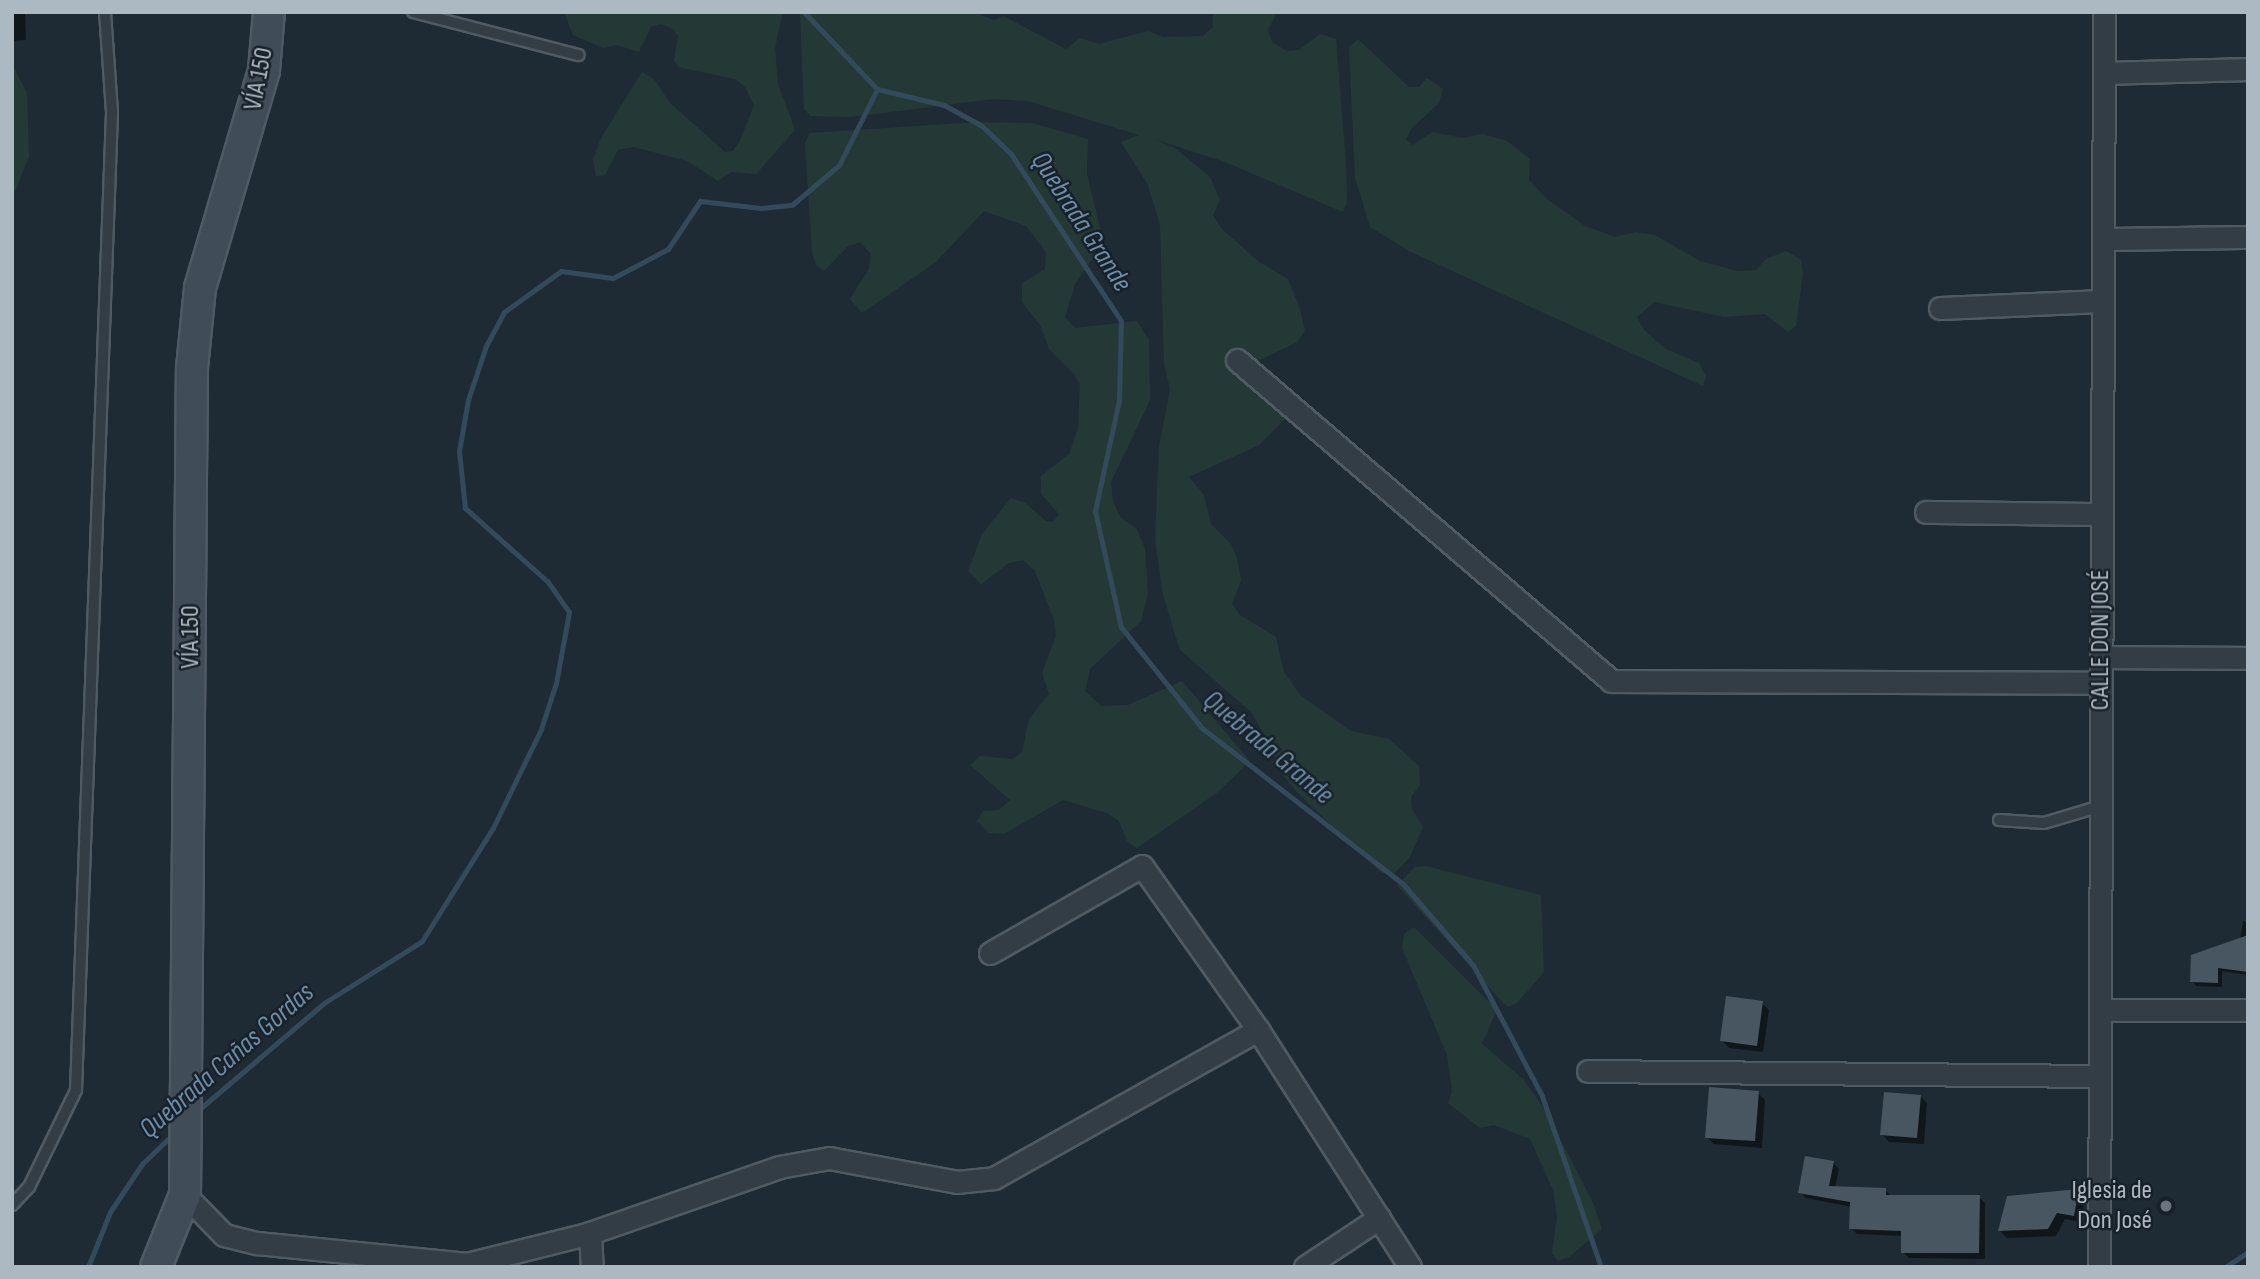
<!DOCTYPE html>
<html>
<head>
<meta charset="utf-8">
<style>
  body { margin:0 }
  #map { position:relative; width:2260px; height:1279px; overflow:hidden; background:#1f2b34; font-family:"Sofia Sans Condensed",sans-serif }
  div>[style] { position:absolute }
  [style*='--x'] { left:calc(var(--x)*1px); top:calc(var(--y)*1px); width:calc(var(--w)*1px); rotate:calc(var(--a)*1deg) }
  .green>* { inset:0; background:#243936 }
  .shadow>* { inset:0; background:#0007 }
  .stream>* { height:5px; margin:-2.5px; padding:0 2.5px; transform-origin:2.5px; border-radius:2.5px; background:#334a5b }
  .building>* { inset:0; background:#475660 }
  .roads { filter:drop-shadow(2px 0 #505a63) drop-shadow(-2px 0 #505a63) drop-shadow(0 2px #505a63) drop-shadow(0 -2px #505a63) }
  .service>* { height:10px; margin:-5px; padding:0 5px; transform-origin:5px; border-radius:5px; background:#323d45 }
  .minor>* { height:21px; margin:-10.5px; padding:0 10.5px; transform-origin:10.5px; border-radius:10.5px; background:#323d45 }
  .secondary>* { height:30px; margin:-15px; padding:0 15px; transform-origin:15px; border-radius:15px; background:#404c58 }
  .dots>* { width:19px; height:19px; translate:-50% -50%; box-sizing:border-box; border:4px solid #182129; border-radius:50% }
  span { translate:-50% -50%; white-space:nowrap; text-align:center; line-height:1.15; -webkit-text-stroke:5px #182129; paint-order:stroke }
  .street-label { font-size:26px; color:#acb8c2 }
  .poi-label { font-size:26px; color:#acb8c2 }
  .right { translate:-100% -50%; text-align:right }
  .water-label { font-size:28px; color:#6d8da6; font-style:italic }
  .frame { position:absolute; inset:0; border:14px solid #acb8c2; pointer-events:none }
</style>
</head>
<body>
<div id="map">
  <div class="green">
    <div style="clip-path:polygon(564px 12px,783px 12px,775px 48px,778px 84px,795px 130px,756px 174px,731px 172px,718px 181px,687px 161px,634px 147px,618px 150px,605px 175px,596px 176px,593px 160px,601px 138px,642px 72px,654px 79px,670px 103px,725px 152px,733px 151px,740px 141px,754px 105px,745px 87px,735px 79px,678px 67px,674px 61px,678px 36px,673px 29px,661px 24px,651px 27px,639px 52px,617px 45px,603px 48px,573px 35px)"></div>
    <div style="clip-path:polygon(800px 12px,973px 12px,994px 20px,1003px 16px,1066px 49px,1080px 38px,1099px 44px,1148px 31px,1163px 37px,1203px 36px,1213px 27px,1213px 12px,1277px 12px,1268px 30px,1272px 42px,1287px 51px,1299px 50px,1320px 34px,1336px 39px,1346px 163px,1347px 203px,1343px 212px,1225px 162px,1154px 139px,1175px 148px,1210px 177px,1220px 200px,1213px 215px,1221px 228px,1259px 262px,1288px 279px,1300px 309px,1305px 331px,1297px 342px,1258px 361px,1252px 373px,1284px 409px,1286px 418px,1259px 445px,1189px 477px,1204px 495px,1211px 524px,1231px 544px,1237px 558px,1241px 580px,1232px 604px,1240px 615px,1276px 637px,1284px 672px,1300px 695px,1351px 731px,1389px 739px,1419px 766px,1420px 785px,1411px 797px,1412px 809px,1423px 827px,1410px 857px,1392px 876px,1380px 872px,1297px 792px,1272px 762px,1276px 757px,1252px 713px,1180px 650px,1163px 595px,1155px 540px,1159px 447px,1170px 389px,1164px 364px,1160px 225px,1148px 185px,1121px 142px,1139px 135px,1028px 101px,994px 99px,851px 117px,810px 116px,804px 109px)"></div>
    <div style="clip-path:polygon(1358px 39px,1409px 87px,1419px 87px,1427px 78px,1443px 89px,1439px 103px,1411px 129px,1406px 140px,1413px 145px,1432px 132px,1463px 138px,1482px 134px,1507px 141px,1530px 159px,1529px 180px,1547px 199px,1585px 226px,1615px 237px,1636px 232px,1655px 235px,1700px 261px,1737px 271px,1756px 270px,1766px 259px,1786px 251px,1793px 255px,1801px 260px,1803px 273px,1796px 326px,1788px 332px,1765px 314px,1724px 317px,1654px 302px,1637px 317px,1644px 330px,1666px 349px,1699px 363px,1706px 376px,1703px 386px,1411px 252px,1370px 227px,1355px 178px,1349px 47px)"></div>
    <div style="clip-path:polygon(12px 64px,27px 93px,29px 157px,12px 199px)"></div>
    <div style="clip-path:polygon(979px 122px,1032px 123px,1088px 139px,1087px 174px,1100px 228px,1094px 256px,1075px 284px,1065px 317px,1075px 328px,1137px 321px,1149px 340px,1150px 400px,1111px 482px,1113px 502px,1121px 518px,1137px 529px,1145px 549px,1148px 594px,1141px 621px,1090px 669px,1085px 691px,1101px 706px,1128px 705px,1182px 681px,1250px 761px,1218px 792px,1137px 848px,1127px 841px,1119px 821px,1107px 813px,1063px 800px,1004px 834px,989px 833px,977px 821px,983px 811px,999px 810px,1010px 800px,970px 765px,980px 756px,1013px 759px,1022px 752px,1029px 719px,1049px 694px,1042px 673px,1056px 636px,1054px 620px,1035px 571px,1023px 560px,1009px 563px,981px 584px,968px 571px,982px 534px,1011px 498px,1025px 503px,1046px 521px,1053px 522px,1059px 514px,1041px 494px,1041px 476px,1069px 454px,1078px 428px,1080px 386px,1075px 375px,1049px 349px,1040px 325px,1022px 302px,1022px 283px,1045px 269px,1046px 252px,1026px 226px,984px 211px,936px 262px,862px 313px,850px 299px,869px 269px,871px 254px,860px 242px,848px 246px,824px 271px,816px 265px,812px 252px,805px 144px,809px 133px)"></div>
    <div style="clip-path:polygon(1426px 866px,1541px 895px,1544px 972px,1517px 1003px,1508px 1007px,1503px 1003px,1397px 885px,1415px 867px)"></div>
    <div style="clip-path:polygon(1414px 927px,1494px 1007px,1496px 1012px,1482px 1044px,1523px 1079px,1547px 1113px,1593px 1203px,1602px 1229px,1569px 1257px,1558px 1261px,1552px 1253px,1557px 1217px,1553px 1190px,1530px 1139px,1494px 1125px,1480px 1128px,1448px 1103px,1452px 1092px,1447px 1055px,1402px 948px,1404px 934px)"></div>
  </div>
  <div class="shadow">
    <div style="clip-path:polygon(12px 12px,25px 12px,26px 40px,12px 41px)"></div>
    <div style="clip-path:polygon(2243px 921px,2248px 922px,2248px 975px,2222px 971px,2222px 987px,2196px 986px,2192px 981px,2240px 940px)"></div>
    <div style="clip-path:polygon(1762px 1003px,1769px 1010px,1763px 1052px,1729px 1048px,1722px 1040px)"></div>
    <div style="clip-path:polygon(1758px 1093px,1765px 1100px,1762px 1148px,1714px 1144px,1706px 1137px)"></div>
    <div style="clip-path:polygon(1920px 1096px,1927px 1103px,1924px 1144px,1889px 1142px,1882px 1134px)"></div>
    <div style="clip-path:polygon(1833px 1163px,1839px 1169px,1835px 1188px,1885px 1190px,1892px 1197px,1979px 1197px,1985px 1203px,1985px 1259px,1909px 1258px,1903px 1252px,1903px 1236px,1857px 1234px,1851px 1228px,1852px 1207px,1806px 1198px,1800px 1192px)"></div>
    <div style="clip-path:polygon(2078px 1190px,2085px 1197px,2081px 1222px,2065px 1219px,2056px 1236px,2007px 1238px,2000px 1231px)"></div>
  </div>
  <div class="stream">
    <div style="--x:804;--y:12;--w:106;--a:46.5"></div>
    <div style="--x:877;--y:89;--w:69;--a:13.4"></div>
    <div style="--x:944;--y:105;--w:43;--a:28.9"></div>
    <div style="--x:982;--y:126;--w:40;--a:44"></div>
    <div style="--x:1011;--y:154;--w:200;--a:56.6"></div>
    <div style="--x:1121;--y:321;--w:79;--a:91.5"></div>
    <div style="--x:1119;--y:400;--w:114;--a:102.2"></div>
    <div style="--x:1095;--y:511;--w:119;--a:77.4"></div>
    <div style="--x:1121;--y:627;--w:129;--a:51.3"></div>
    <div style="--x:1202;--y:728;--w:254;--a:37.8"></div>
    <div style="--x:1403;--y:884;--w:107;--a:49.2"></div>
    <div style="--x:1473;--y:965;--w:148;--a:62.2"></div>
    <div style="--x:1542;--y:1096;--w:181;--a:71"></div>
    <div style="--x:196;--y:1112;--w:168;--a:-40.4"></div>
    <div style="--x:324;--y:1003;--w:116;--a:-32.3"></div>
    <div style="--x:422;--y:941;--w:133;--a:-57.9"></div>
    <div style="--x:493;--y:828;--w:110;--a:-64.1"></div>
    <div style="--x:541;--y:729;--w:48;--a:-71.9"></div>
    <div style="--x:556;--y:683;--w:72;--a:-79.6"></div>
    <div style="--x:569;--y:612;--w:38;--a:-125"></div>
    <div style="--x:547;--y:581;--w:110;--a:-138.3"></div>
    <div style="--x:465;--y:508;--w:57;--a:-96"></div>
    <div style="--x:459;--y:451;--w:52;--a:-80"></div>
    <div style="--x:468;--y:400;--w:57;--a:-71.6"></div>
    <div style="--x:486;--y:346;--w:38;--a:-62"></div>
    <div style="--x:504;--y:312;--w:70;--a:-35.7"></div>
    <div style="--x:561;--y:271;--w:52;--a:7.7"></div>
    <div style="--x:613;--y:278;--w:62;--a:-27.8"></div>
    <div style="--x:668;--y:249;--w:58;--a:-56.3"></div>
    <div style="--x:700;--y:201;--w:61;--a:6.5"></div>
    <div style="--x:761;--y:208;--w:31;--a:-6"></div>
    <div style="--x:792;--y:205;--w:62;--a:-40.4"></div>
    <div style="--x:839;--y:165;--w:85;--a:-63.4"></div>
    <div style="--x:88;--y:1267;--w:59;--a:-68.2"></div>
    <div style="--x:110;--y:1212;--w:58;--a:-56.3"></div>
    <div style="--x:142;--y:1164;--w:45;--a:-44.1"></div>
    <div style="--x:2225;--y:1267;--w:27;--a:-33"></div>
  </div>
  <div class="building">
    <div style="clip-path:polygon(2248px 935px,2248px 972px,2218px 968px,2218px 983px,2190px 982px,2191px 955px)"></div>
    <div style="clip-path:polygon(1726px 996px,1763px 1001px,1757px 1046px,1720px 1041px)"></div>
    <div style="clip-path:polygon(1709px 1087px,1759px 1091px,1755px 1141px,1705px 1138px)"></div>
    <div style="clip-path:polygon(1884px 1092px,1921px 1095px,1917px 1138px,1880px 1135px)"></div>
    <div style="clip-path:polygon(1805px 1156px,1834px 1161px,1829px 1186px,1886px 1188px,1886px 1195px,1980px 1195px,1979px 1253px,1901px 1253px,1901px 1231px,1849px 1229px,1850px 1202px,1798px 1193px)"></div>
    <div style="clip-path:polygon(2079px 1189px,2074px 1216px,2057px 1213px,2048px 1229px,1998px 1231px,2007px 1196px)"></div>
  </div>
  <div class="roads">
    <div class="service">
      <div style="--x:413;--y:12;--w:171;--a:14.6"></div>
      <div style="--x:1999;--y:820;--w:45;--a:3.8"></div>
      <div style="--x:2044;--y:823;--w:59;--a:-16.6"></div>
      <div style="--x:12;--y:1205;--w:25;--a:-47"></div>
      <div style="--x:29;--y:1187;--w:108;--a:-64.1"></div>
      <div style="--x:76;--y:1090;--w:979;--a:-87.89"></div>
      <div style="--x:112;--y:112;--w:100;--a:-94"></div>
    </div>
    <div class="minor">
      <div style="--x:2104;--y:73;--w:144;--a:-1.6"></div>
      <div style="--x:2103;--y:239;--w:145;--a:-0.8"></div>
      <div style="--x:1940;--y:308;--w:163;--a:-2.5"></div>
      <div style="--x:1237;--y:360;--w:493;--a:40.6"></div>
      <div style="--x:1611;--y:681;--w:490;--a:0.2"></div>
      <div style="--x:1926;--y:512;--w:176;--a:0.7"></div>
      <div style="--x:2101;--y:657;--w:147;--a:0.4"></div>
      <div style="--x:990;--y:953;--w:175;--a:-29.8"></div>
      <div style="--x:1142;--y:866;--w:201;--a:54.7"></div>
      <div style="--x:2100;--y:1010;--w:148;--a:0"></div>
      <div style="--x:1588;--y:1071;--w:512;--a:0.56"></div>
      <div style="--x:185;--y:1195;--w:56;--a:45.7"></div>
      <div style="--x:224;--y:1235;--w:34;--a:14"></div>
      <div style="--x:257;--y:1243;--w:211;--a:5.7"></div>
      <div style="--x:467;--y:1264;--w:127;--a:-14.1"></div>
      <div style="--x:590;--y:1233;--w:200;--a:-19.2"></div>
      <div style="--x:779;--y:1167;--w:51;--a:-10.2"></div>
      <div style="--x:829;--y:1158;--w:130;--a:10.6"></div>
      <div style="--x:957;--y:1182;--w:37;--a:-6"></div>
      <div style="--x:994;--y:1178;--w:303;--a:-29.3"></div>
      <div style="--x:1258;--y:1030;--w:282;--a:57.3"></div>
      <div style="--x:590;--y:1233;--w:34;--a:87"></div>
      <div style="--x:1305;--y:1267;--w:89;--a:-33.5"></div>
      <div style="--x:2099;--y:1267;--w:1255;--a:-89.77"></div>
    </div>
    <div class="secondary">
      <div style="--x:156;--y:1267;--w:78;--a:-68.1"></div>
      <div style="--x:185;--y:1195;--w:827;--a:-89.52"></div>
      <div style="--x:192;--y:368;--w:80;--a:-84.3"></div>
      <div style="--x:200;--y:288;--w:227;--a:-73.6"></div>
      <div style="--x:264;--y:70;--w:58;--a:-85.1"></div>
    </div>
  </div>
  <div class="dots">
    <div style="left:2166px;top:1206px;background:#6b7280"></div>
  </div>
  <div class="street-label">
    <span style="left:259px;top:79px;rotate:-79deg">VÍA 150</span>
    <span style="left:191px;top:637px;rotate:-90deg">VÍA 150</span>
    <span style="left:2101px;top:640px;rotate:-90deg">CALLE DON JOSÉ</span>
  </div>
  <div class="poi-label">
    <span class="right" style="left:2152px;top:1206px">Iglesia de<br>Don José</span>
  </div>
  <div class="water-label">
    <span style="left:1081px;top:222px;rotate:57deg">Quebrada Grande</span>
    <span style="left:1268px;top:748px;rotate:40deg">Quebrada Grande</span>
    <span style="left:227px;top:1061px;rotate:-41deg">Quebrada Cañas Gordas</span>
  </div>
  <div class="frame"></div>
</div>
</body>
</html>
